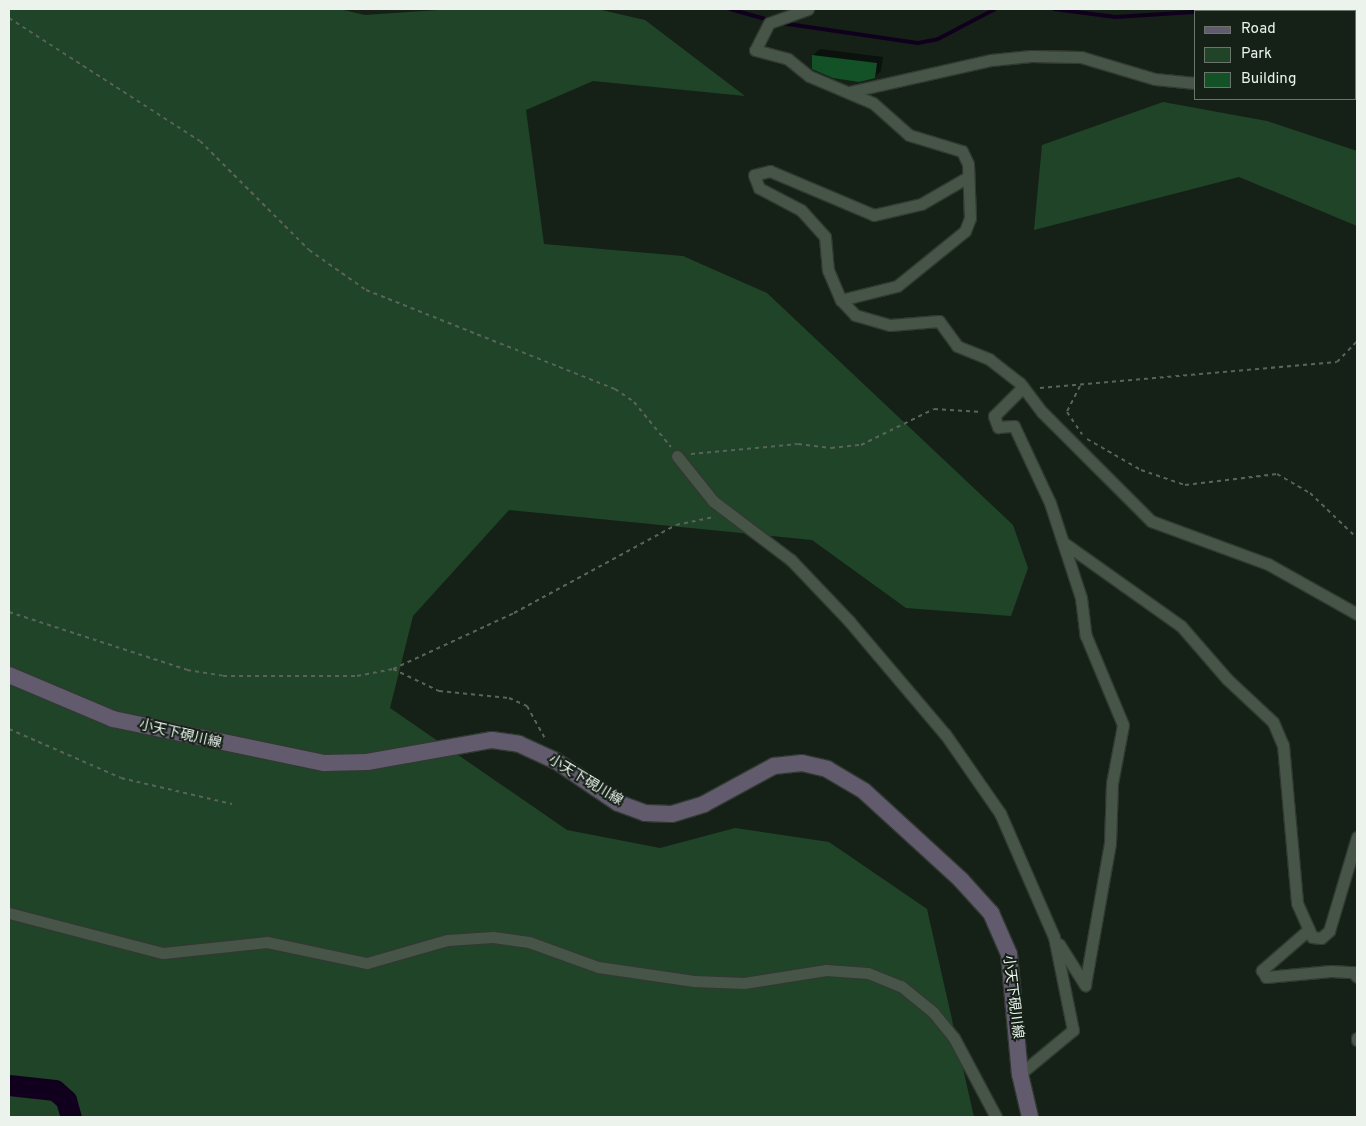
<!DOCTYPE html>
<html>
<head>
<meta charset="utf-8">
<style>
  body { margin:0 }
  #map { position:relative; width:1366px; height:1126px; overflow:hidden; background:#152117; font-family:Overpass,"Noto Sans JP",sans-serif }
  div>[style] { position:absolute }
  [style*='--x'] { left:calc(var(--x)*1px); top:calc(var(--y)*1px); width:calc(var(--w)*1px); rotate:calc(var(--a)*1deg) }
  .green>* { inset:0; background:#204427 }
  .shadow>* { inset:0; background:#0007 }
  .stream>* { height:4px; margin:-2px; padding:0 2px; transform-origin:2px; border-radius:2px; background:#11001d }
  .river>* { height:21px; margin:-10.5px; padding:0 10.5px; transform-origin:10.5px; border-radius:10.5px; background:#11001d }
  .building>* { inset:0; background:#125226 }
  .path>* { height:2px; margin-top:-1px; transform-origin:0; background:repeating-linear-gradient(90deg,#59635a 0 4px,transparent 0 8px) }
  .roads { filter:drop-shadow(1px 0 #313932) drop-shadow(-1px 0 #313932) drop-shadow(0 1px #313932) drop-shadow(0 -1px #313932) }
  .street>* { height:11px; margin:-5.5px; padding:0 5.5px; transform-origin:5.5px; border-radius:5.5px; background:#475448 }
  .secondary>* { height:16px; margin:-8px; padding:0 8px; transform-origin:8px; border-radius:8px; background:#625b6d }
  span { translate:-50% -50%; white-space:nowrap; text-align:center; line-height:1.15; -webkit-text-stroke:4px #152117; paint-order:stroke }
  .street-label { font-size:14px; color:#ebf3ec }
  .frame { position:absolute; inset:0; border:10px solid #ebf3ec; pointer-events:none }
  .legend { position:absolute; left:1194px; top:10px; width:162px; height:90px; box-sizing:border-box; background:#152117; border:1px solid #6b756c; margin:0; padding:6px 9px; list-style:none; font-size:15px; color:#ebf3ec }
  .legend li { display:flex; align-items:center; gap:10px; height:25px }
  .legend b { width:25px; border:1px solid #6b756c }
</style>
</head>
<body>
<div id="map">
  <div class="green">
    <div style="clip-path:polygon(9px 9px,339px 9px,365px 15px,453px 9px,597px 9px,645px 20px,745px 96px,593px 81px,526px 110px,544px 244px,683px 256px,767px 293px,1013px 525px,1028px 568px,1011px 616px,906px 608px,812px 540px,509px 510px,413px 616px,390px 708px,567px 830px,660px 848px,735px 828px,829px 842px,927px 909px,974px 1117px,9px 1117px)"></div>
    <div style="clip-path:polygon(1163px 102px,1267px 121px,1357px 151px,1357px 226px,1239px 177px,1034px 230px,1042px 145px)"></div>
  </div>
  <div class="shadow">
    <div style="clip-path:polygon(820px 49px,883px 57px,881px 71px,875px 77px,813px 55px)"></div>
  </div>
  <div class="stream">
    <div style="--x:730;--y:9;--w:41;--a:15.8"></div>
    <div style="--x:1054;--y:9;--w:62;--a:7.5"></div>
    <div style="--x:1115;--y:17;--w:80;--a:-3.6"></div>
    <div style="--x:781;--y:23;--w:138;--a:8.3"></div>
    <div style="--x:918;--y:43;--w:20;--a:-11"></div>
    <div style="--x:938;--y:39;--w:64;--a:-27.8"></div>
    <div style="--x:1355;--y:44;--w:2;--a:27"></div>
  </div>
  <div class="river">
    <div style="--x:9;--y:1085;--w:46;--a:6.2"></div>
    <div style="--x:55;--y:1090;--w:15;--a:42"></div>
    <div style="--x:66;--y:1100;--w:18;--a:74"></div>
  </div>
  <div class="building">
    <div style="clip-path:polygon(812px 55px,877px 63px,875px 78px,859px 82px,833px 78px,812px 69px)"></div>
  </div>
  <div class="path">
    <div style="--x:9;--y:18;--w:227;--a:32.8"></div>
    <div style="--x:200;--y:141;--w:154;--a:45"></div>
    <div style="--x:309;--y:250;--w:70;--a:35.1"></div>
    <div style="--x:366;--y:290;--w:268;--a:21.7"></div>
    <div style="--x:615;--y:389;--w:23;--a:34"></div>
    <div style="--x:634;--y:402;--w:58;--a:50.6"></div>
    <div style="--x:1080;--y:386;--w:29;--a:117"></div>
    <div style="--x:1067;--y:412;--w:27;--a:56"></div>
    <div style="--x:1040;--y:388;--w:298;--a:-5"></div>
    <div style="--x:1337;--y:362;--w:29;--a:-46"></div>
    <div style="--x:1087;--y:439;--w:62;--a:29.9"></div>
    <div style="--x:1141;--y:470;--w:46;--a:18.8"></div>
    <div style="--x:1185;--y:485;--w:93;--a:-6.8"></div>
    <div style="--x:1277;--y:474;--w:38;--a:30"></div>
    <div style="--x:1310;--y:493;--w:65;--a:43.8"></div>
    <div style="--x:691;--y:454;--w:107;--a:-5.3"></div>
    <div style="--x:798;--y:444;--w:33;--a:7"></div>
    <div style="--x:831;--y:448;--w:30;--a:-6"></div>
    <div style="--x:861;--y:445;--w:81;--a:-26.3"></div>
    <div style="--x:934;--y:409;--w:48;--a:3.6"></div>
    <div style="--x:9;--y:612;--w:187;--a:18"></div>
    <div style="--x:187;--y:670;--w:36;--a:9"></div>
    <div style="--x:223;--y:676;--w:134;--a:0"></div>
    <div style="--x:357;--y:676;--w:37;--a:-11"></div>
    <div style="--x:393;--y:669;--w:133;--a:-24.8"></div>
    <div style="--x:514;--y:613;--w:184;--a:-28.5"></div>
    <div style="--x:676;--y:525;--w:40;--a:-12"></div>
    <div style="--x:393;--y:669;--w:51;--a:25.6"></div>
    <div style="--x:439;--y:691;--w:70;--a:5.7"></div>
    <div style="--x:509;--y:698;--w:20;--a:24"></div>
    <div style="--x:527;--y:706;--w:39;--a:61"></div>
    <div style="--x:9;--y:729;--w:122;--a:23.6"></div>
    <div style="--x:121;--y:778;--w:114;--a:13.2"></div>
  </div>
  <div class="roads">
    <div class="street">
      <div style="--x:808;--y:9;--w:41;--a:160.3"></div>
      <div style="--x:769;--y:23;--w:30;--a:117"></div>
      <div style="--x:755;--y:50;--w:34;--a:15"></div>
      <div style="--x:788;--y:59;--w:27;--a:39"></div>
      <div style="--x:809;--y:76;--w:69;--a:22.9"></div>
      <div style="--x:873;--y:103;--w:48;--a:41.6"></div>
      <div style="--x:909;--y:135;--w:55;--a:16.8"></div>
      <div style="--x:962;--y:151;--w:14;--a:65"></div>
      <div style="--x:968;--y:164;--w:54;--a:87.9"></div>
      <div style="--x:970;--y:218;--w:14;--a:111"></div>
      <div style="--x:965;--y:231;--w:87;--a:141"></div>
      <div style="--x:897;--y:286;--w:58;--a:166"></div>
      <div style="--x:1355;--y:89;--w:2;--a:27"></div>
      <div style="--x:849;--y:92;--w:146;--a:-12.7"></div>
      <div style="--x:991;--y:60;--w:40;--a:-5.7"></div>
      <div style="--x:1031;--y:56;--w:50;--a:1.1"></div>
      <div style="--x:1081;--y:57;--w:77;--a:16.6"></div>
      <div style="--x:1155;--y:79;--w:40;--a:5.7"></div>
      <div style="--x:968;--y:177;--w:54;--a:150.1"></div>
      <div style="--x:921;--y:204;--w:48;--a:166.8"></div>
      <div style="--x:874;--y:215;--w:113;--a:-157.1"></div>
      <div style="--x:770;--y:171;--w:16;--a:166"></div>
      <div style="--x:754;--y:175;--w:14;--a:69"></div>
      <div style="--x:759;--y:188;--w:47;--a:27.6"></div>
      <div style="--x:801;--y:210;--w:36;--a:48"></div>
      <div style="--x:825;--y:237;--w:33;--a:85"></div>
      <div style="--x:828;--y:270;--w:33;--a:67"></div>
      <div style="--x:841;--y:300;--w:21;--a:47"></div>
      <div style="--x:855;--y:315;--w:36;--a:16"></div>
      <div style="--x:890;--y:325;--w:49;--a:-4.7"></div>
      <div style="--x:939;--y:321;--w:31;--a:54"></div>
      <div style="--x:957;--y:346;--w:35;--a:22"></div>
      <div style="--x:989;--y:359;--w:39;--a:38"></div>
      <div style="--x:1020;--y:383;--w:36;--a:53"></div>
      <div style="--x:1042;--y:412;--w:154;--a:45"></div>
      <div style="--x:1151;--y:521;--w:125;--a:20.2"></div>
      <div style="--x:1268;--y:564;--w:102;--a:29.3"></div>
      <div style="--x:1023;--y:387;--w:41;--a:135"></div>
      <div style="--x:994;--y:416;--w:12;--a:70"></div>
      <div style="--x:998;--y:427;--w:16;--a:-4"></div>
      <div style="--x:1014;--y:426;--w:85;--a:64.9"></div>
      <div style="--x:1050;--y:503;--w:100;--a:71.9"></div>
      <div style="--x:1081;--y:598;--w:38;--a:83"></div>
      <div style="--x:1086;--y:636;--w:96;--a:67.4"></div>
      <div style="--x:1123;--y:725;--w:59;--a:100.7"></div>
      <div style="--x:1112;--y:783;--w:60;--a:91.9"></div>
      <div style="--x:1110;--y:843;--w:144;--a:100"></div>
      <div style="--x:677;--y:456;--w:58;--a:51.3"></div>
      <div style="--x:713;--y:501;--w:98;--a:37.1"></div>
      <div style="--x:791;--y:560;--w:84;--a:46.4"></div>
      <div style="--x:849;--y:621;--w:148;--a:49.7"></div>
      <div style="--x:945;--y:734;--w:96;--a:55.2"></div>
      <div style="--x:1000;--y:813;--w:135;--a:66.5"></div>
      <div style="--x:1054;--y:937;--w:95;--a:78.5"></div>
      <div style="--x:1073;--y:1030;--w:69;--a:140.3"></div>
      <div style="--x:1064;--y:543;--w:143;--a:35.4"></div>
      <div style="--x:1181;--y:626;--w:70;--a:49"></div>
      <div style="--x:1227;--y:679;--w:63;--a:43.1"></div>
      <div style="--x:1273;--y:722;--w:25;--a:67"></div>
      <div style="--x:1283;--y:745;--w:159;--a:84.9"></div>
      <div style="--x:1297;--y:903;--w:37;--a:66"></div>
      <div style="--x:1312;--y:937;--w:9;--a:6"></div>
      <div style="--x:1321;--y:938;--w:11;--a:-41"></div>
      <div style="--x:1329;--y:931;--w:98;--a:-73.4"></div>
      <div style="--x:9;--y:913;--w:159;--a:14.6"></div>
      <div style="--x:163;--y:953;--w:105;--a:-6"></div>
      <div style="--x:267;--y:942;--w:102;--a:11.9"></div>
      <div style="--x:367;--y:963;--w:83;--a:-16"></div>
      <div style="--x:447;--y:940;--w:46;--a:-3.7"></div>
      <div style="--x:493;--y:937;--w:36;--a:8"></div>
      <div style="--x:529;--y:942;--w:73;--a:19.9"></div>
      <div style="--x:598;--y:967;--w:97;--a:8.3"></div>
      <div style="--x:694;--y:981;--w:50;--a:2.3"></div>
      <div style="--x:744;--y:983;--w:83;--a:-9"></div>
      <div style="--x:826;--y:970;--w:42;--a:4.1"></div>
      <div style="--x:868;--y:973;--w:35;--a:22"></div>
      <div style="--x:901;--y:986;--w:41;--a:39.1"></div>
      <div style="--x:933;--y:1012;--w:33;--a:51"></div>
      <div style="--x:954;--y:1038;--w:89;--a:62"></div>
      <div style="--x:1307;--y:931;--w:60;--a:139.1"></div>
      <div style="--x:1262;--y:970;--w:8;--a:60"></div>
      <div style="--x:1266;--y:977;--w:65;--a:-5.3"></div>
      <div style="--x:1331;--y:971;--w:22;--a:3"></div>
      <div style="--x:1353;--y:972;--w:6;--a:51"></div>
      <div style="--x:1059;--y:944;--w:49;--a:57.6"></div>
      <div style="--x:1357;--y:1038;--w:2;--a:90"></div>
    </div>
    <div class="secondary">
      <div style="--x:9;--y:675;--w:113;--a:22.9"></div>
      <div style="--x:113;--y:719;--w:216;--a:11.8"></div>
      <div style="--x:324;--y:763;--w:43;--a:-1.3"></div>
      <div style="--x:367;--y:762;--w:127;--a:-10"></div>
      <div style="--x:492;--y:740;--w:27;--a:8"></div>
      <div style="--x:519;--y:744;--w:41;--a:24.7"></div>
      <div style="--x:556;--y:761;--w:75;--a:34.1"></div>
      <div style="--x:618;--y:803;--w:29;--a:20"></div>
      <div style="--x:645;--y:813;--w:27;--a:2"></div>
      <div style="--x:672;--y:814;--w:34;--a:-17"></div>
      <div style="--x:704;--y:804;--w:80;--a:-28.5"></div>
      <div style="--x:774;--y:766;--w:28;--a:-6"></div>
      <div style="--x:802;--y:763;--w:26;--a:13"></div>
      <div style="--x:827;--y:769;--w:43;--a:30.7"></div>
      <div style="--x:864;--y:791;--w:132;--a:42.5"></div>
      <div style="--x:961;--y:880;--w:45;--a:47.7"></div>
      <div style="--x:991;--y:913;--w:45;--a:66.3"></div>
      <div style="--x:1009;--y:954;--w:121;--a:84.8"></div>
      <div style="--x:1020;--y:1074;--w:44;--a:76.9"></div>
    </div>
  </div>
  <div class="street-label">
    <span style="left:180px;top:735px;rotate:13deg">小天下硯川線</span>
    <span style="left:585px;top:781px;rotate:31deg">小天下硯川線</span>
    <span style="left:1012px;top:997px;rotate:83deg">小天下硯川線</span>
  </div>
  <div class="frame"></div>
  <ul class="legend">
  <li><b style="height:6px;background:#625b6d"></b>Road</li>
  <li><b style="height:14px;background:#204427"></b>Park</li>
  <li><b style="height:14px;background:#125226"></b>Building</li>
  </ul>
</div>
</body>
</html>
